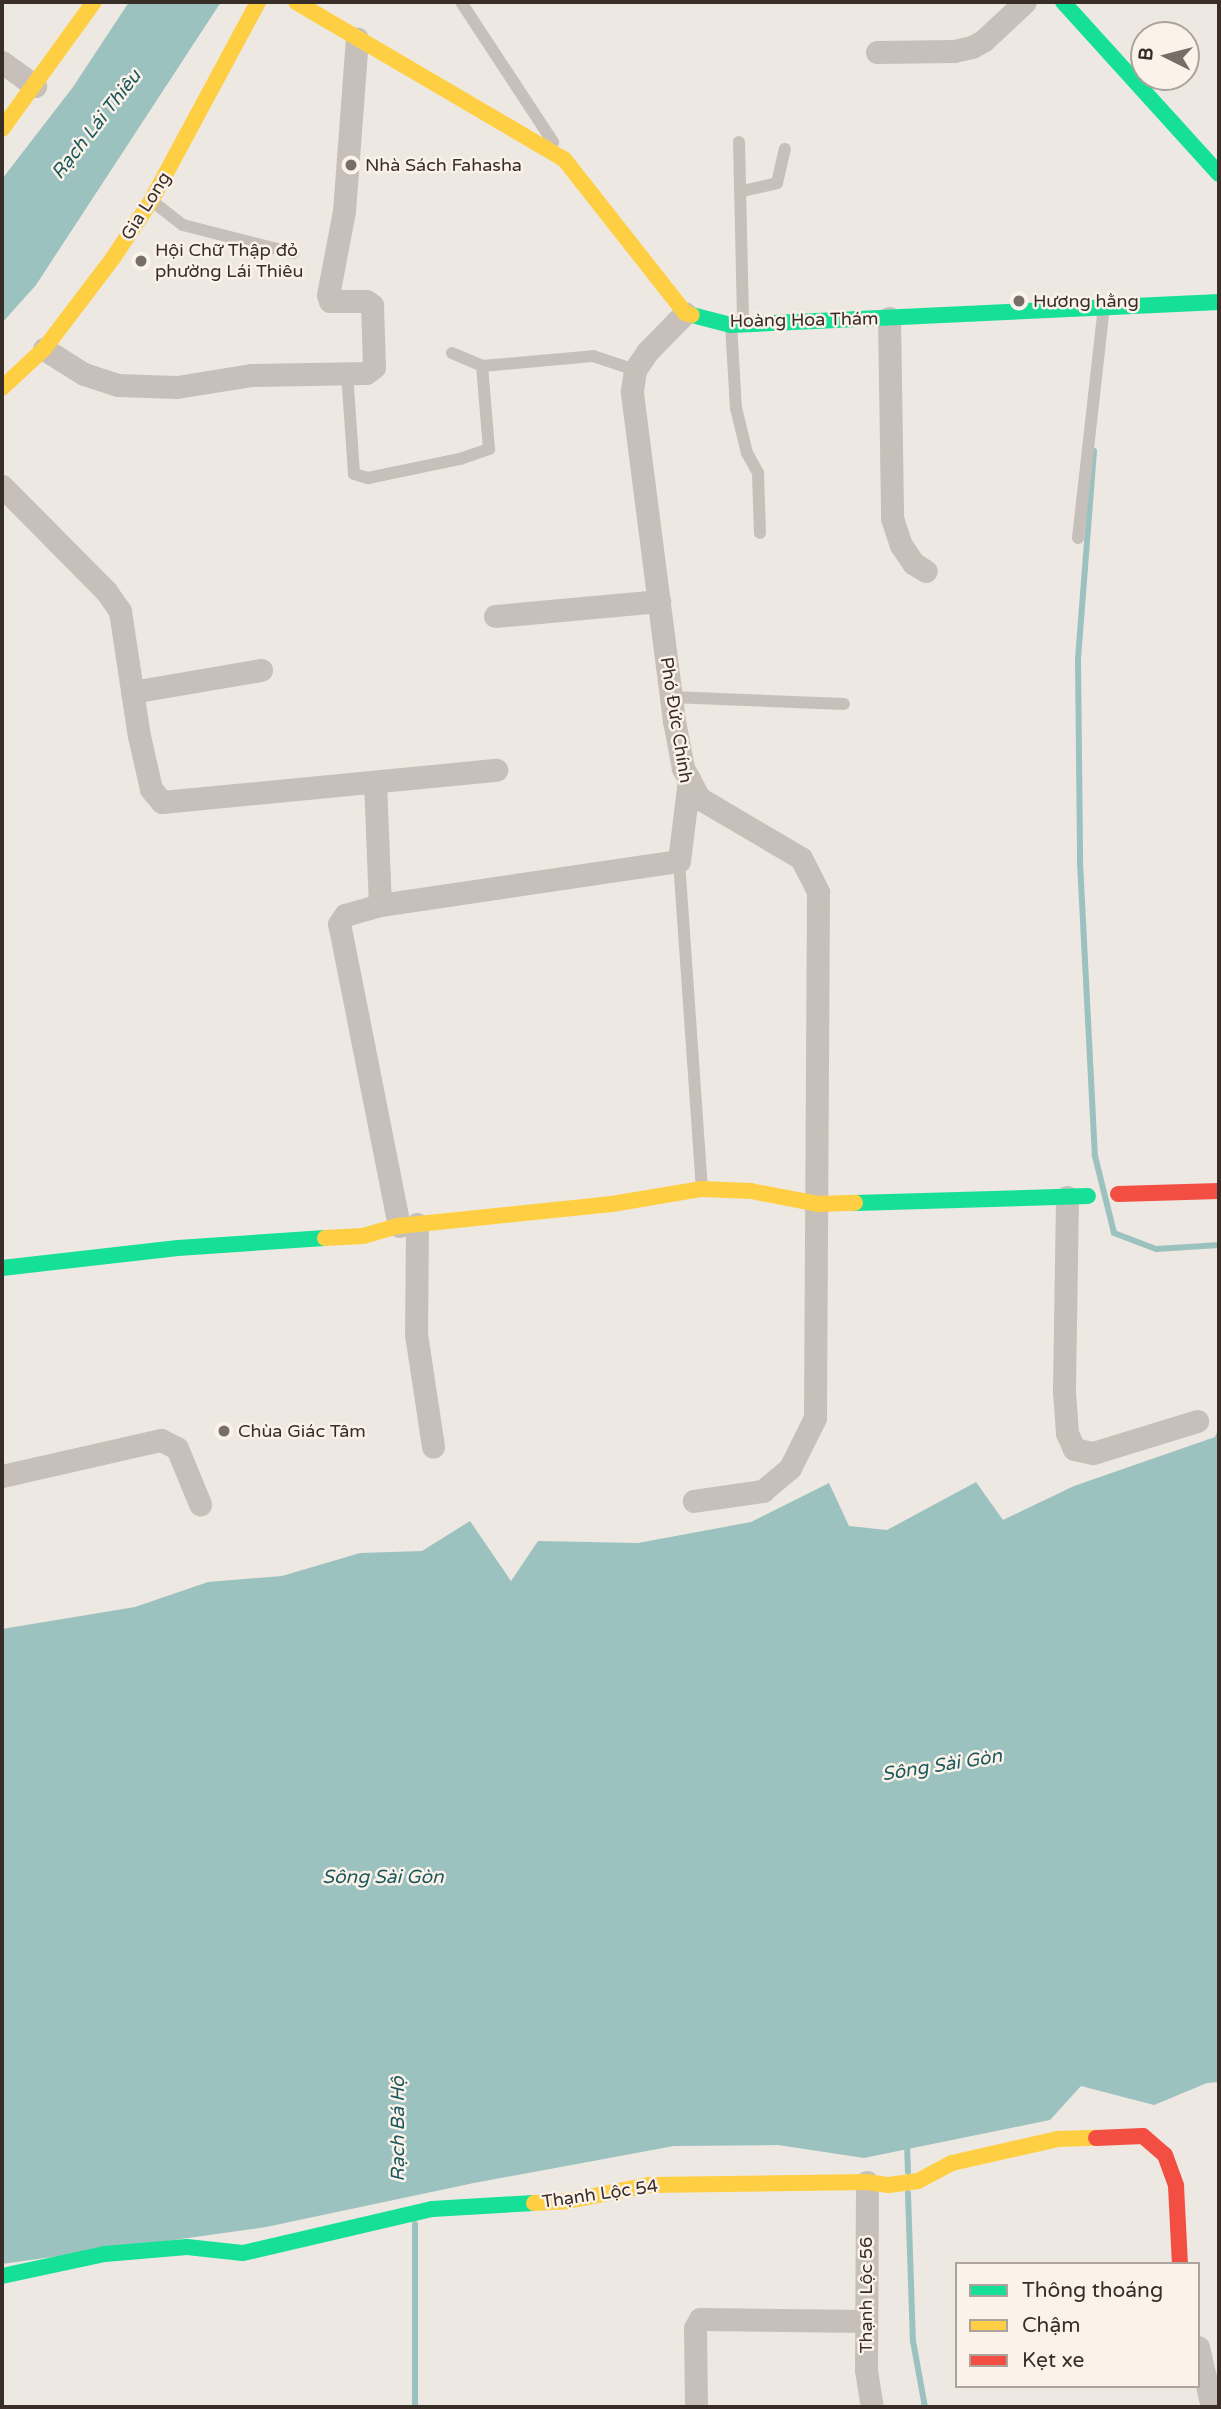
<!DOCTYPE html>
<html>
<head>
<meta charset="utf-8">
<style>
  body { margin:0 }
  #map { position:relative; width:1221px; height:2409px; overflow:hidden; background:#eee8e2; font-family:"Varela Round",sans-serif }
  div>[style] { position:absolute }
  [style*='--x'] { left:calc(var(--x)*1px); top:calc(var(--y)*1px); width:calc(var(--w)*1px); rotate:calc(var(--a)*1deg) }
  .water>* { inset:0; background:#9cc2c0 }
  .stream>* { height:6px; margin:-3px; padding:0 3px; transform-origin:3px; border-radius:3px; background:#9cc2c0 }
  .lane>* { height:12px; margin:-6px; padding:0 6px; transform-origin:6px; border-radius:6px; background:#c7c0ba }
  .street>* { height:23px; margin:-11.5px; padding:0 11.5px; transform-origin:11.5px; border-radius:11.5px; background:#c7c0ba }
  .fast>* { height:16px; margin:-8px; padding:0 8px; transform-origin:8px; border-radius:8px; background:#16e098 }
  .slow>* { height:16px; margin:-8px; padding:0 8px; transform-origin:8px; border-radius:8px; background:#ffcf43 }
  .jam>* { height:16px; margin:-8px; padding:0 8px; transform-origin:8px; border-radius:8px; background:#f24e42 }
  .dots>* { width:19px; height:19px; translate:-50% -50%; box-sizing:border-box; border:4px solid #fbf2e9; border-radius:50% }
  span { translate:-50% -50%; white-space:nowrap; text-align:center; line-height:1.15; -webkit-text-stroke:5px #fbf2e9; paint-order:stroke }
  .poi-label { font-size:18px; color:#392d28 }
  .left { translate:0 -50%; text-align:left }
  .street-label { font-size:18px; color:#392d28 }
  .water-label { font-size:19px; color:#1b595d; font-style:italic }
  .frame { position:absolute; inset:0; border:4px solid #392d28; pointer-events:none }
  .legend { position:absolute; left:955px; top:2262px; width:245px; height:126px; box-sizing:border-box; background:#fbf2e9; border:2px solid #ada39c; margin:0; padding:9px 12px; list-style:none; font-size:21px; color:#392d28 }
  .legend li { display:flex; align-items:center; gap:14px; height:35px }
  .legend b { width:35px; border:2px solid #ada39c }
  .north { position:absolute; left:1130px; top:21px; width:70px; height:70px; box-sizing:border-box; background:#fbf2e9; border:2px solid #ada39c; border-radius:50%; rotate:276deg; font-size:19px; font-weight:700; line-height:28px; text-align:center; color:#392d28 }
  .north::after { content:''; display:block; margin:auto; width:24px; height:32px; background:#786e69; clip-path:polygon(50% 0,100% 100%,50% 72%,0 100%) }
</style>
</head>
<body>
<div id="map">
  <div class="water">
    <div style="clip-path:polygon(129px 2px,221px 2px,36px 285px,2px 323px,2px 179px,73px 87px)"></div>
    <div style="clip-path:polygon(1219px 1427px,1219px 2082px,1207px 2083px,1154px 2105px,1081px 2086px,1050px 2120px,864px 2158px,778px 2145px,674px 2146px,474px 2183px,266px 2227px,2px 2264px,2px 1629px,135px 1607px,208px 1582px,282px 1576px,360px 1553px,422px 1551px,470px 1521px,511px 1581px,538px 1541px,638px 1543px,751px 1522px,829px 1483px,849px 1526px,887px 1530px,976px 1482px,1003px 1520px,1074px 1486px,1215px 1437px)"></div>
  </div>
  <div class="stream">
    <div style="--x:1094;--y:451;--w:210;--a:94.4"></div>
    <div style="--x:1078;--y:660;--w:202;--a:89.4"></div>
    <div style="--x:1080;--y:862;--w:294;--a:87.1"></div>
    <div style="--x:1095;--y:1156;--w:79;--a:76.1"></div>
    <div style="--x:1114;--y:1233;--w:45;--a:20.9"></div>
    <div style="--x:1156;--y:1249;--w:63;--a:-3.6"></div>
    <div style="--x:907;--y:2144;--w:28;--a:88"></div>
    <div style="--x:908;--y:2193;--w:148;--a:88.1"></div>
    <div style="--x:913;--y:2341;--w:67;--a:79.7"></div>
    <div style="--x:415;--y:2224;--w:183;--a:90"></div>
  </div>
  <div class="lane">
    <div style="--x:461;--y:2;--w:168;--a:56.7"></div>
    <div style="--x:739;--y:142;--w:182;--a:88.7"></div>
    <div style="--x:743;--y:191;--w:35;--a:-13"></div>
    <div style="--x:777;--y:183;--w:35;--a:-77"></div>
    <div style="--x:152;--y:201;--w:39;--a:38"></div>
    <div style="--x:183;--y:225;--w:114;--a:14.3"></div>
    <div style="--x:731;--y:325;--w:83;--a:86.6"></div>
    <div style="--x:736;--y:408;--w:46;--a:76.3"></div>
    <div style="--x:747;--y:453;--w:23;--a:61"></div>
    <div style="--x:758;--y:473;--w:60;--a:88.1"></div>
    <div style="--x:452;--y:353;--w:33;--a:23"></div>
    <div style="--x:482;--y:366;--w:111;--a:-5.1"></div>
    <div style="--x:593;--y:356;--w:44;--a:18.4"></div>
    <div style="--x:347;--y:373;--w:101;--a:86"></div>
    <div style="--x:354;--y:474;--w:15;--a:16"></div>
    <div style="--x:368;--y:478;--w:94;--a:-11.7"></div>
    <div style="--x:460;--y:459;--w:31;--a:-19"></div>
    <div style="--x:489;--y:449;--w:83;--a:-94.8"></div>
    <div style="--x:1078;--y:538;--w:231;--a:-83.6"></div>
    <div style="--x:671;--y:697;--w:173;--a:2.3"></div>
    <div style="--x:679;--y:861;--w:329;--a:86"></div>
  </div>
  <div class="street">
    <div style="--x:877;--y:52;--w:77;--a:-0.7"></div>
    <div style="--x:954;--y:51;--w:18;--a:-13"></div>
    <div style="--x:972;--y:47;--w:13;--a:-29"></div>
    <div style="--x:983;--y:41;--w:57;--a:-42.9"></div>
    <div style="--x:2;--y:62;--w:41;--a:36"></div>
    <div style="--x:889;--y:318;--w:200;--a:89.1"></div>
    <div style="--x:892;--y:518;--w:28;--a:72"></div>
    <div style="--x:901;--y:545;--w:22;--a:56"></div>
    <div style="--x:913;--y:563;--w:15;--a:32"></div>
    <div style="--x:44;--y:349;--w:47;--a:32"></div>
    <div style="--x:84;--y:374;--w:35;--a:18"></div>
    <div style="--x:117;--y:385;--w:60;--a:1.9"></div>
    <div style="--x:177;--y:387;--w:76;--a:-9.1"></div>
    <div style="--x:252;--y:375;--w:114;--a:-1"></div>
    <div style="--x:366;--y:373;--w:10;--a:-37"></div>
    <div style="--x:374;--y:367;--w:62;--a:-91.8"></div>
    <div style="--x:372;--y:305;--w:7;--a:-146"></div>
    <div style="--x:366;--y:301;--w:36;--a:180"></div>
    <div style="--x:330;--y:301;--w:6;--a:-108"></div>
    <div style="--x:328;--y:295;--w:86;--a:-79.2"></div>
    <div style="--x:344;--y:211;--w:173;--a:-85.7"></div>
    <div style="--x:2;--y:486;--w:148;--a:45.3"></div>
    <div style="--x:106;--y:591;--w:24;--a:55"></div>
    <div style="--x:120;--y:611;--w:126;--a:81.4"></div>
    <div style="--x:139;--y:736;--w:54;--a:77.2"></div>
    <div style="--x:151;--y:789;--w:17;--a:50"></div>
    <div style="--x:162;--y:802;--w:336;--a:-5.5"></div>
    <div style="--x:495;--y:616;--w:165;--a:-5.2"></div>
    <div style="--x:132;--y:692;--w:131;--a:-9.7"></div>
    <div style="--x:689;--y:779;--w:21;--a:62"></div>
    <div style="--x:699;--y:798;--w:118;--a:30.5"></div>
    <div style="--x:801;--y:858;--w:38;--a:63"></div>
    <div style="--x:818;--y:892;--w:526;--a:90.33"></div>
    <div style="--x:815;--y:1418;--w:56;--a:116.6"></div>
    <div style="--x:790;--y:1468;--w:35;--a:140"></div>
    <div style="--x:763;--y:1491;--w:70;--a:171.8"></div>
    <div style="--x:375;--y:782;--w:123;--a:87.7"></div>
    <div style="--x:1067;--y:1197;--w:195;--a:90.9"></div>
    <div style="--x:1064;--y:1392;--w:41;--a:85.8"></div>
    <div style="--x:1067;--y:1433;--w:17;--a:66"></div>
    <div style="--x:1074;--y:1449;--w:19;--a:12"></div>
    <div style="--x:1093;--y:1453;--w:109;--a:-17.1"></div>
    <div style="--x:417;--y:1224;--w:110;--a:90.5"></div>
    <div style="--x:416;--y:1334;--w:114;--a:81.4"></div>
    <div style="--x:399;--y:1226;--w:308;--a:-101.2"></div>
    <div style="--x:339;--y:924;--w:11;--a:-56"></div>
    <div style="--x:345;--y:915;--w:36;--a:-16"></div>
    <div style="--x:380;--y:905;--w:302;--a:-8.4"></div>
    <div style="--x:679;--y:861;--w:83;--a:-83"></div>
    <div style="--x:689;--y:779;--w:13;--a:-119"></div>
    <div style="--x:683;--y:768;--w:48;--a:-100.8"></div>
    <div style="--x:674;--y:721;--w:333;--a:-97.3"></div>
    <div style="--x:632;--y:391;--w:21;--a:-82"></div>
    <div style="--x:635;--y:370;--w:22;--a:-56"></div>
    <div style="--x:647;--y:352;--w:54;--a:-45.7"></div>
    <div style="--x:2;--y:1476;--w:163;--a:-12.8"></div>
    <div style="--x:161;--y:1440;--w:18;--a:27"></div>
    <div style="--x:177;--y:1448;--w:61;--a:67.7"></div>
    <div style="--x:867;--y:2182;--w:188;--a:90.3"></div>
    <div style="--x:866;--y:2370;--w:37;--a:81"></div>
    <div style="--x:1198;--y:2347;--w:62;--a:76.9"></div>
    <div style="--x:696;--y:2407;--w:79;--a:-90.7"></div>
    <div style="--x:695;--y:2328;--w:10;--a:-61"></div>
    <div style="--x:700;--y:2319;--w:166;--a:0.7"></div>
  </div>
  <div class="fast">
    <div style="--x:1063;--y:2;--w:232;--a:47.8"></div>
    <div style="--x:692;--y:315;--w:40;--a:14.4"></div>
    <div style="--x:731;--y:325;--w:489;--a:-2.7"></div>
    <div style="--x:855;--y:1203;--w:233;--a:-1.7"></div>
    <div style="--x:2;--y:1268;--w:177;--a:-6.5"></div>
    <div style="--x:178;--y:1248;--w:147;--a:-3.9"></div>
    <div style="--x:2;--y:2276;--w:105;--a:-12.1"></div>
    <div style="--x:105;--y:2254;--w:82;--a:-4.9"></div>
    <div style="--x:187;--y:2247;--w:56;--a:6.1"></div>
    <div style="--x:243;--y:2253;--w:194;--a:-13.1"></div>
    <div style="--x:432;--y:2209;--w:102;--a:-3.4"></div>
  </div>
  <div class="slow">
    <div style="--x:296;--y:2;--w:311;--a:30.4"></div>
    <div style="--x:564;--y:159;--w:196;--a:51.8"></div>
    <div style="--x:685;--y:313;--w:7;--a:16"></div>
    <div style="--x:2;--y:129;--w:157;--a:-54.1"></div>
    <div style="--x:2;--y:388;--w:57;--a:-42.9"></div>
    <div style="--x:44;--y:349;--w:114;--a:-52.8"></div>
    <div style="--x:113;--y:258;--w:69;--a:-56.3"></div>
    <div style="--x:151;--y:201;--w:226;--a:-61.7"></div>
    <div style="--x:325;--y:1238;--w:38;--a:-3"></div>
    <div style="--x:363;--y:1236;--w:37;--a:-16"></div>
    <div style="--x:399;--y:1226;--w:214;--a:-5.9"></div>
    <div style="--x:612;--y:1204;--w:91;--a:-9.5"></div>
    <div style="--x:702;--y:1189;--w:49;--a:2.3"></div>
    <div style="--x:751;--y:1191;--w:68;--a:11"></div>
    <div style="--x:818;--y:1204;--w:37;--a:-2"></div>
    <div style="--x:534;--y:2203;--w:34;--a:-3"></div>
    <div style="--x:568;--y:2201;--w:83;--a:-11.2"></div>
    <div style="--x:649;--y:2185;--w:218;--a:-0.8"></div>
    <div style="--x:867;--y:2182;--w:22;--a:8"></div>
    <div style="--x:889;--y:2185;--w:29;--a:-8"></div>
    <div style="--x:918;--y:2181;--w:38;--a:-28"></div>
    <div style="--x:952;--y:2163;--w:109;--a:-12.8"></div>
    <div style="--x:1058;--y:2139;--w:38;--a:-2"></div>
  </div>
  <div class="jam">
    <div style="--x:1118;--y:1194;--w:101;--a:-1.7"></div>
    <div style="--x:1096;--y:2138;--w:47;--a:-2.4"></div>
    <div style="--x:1143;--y:2136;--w:29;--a:41"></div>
    <div style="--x:1165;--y:2155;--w:33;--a:70"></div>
    <div style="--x:1176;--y:2186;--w:78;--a:87.1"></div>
  </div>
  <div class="dots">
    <div style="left:351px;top:165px;background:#786e69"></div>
    <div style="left:141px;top:261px;background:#786e69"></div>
    <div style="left:1019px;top:301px;background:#786e69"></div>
    <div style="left:224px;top:1431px;background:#786e69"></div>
  </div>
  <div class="poi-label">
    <span class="left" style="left:365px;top:165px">Nhà Sách Fahasha</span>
    <span class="left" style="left:155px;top:261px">Hội Chữ Thập đỏ<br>phường Lái Thiêu</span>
    <span class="left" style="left:1033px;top:301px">Hương hằng</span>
    <span class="left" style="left:238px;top:1431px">Chùa Giác Tâm</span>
  </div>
  <div class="street-label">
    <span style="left:146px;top:206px;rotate:-58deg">Gia Long</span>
    <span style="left:804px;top:320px;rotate:-1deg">Hoàng Hoa Thám</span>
    <span style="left:676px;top:720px;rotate:81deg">Phó Đức Chính</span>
    <span style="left:600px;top:2194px;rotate:-8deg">Thạnh Lộc 54</span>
    <span style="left:866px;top:2295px;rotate:-90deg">Thạnh Lộc 56</span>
  </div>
  <div class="water-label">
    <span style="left:97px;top:125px;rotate:-52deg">Rạch Lái Thiêu</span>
    <span style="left:942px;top:1766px;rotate:-9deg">Sông Sài Gòn</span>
    <span style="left:383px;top:1878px">Sông Sài Gòn</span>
    <span style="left:399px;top:2129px;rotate:-90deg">Rạch Bá Hộ</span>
  </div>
  <div class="frame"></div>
  <ul class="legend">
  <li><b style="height:9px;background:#16e098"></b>Thông thoáng</li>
  <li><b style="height:9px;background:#ffcf43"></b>Chậm</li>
  <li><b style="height:9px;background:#f24e42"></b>Kẹt xe</li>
  </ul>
  <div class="north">B</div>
</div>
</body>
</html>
